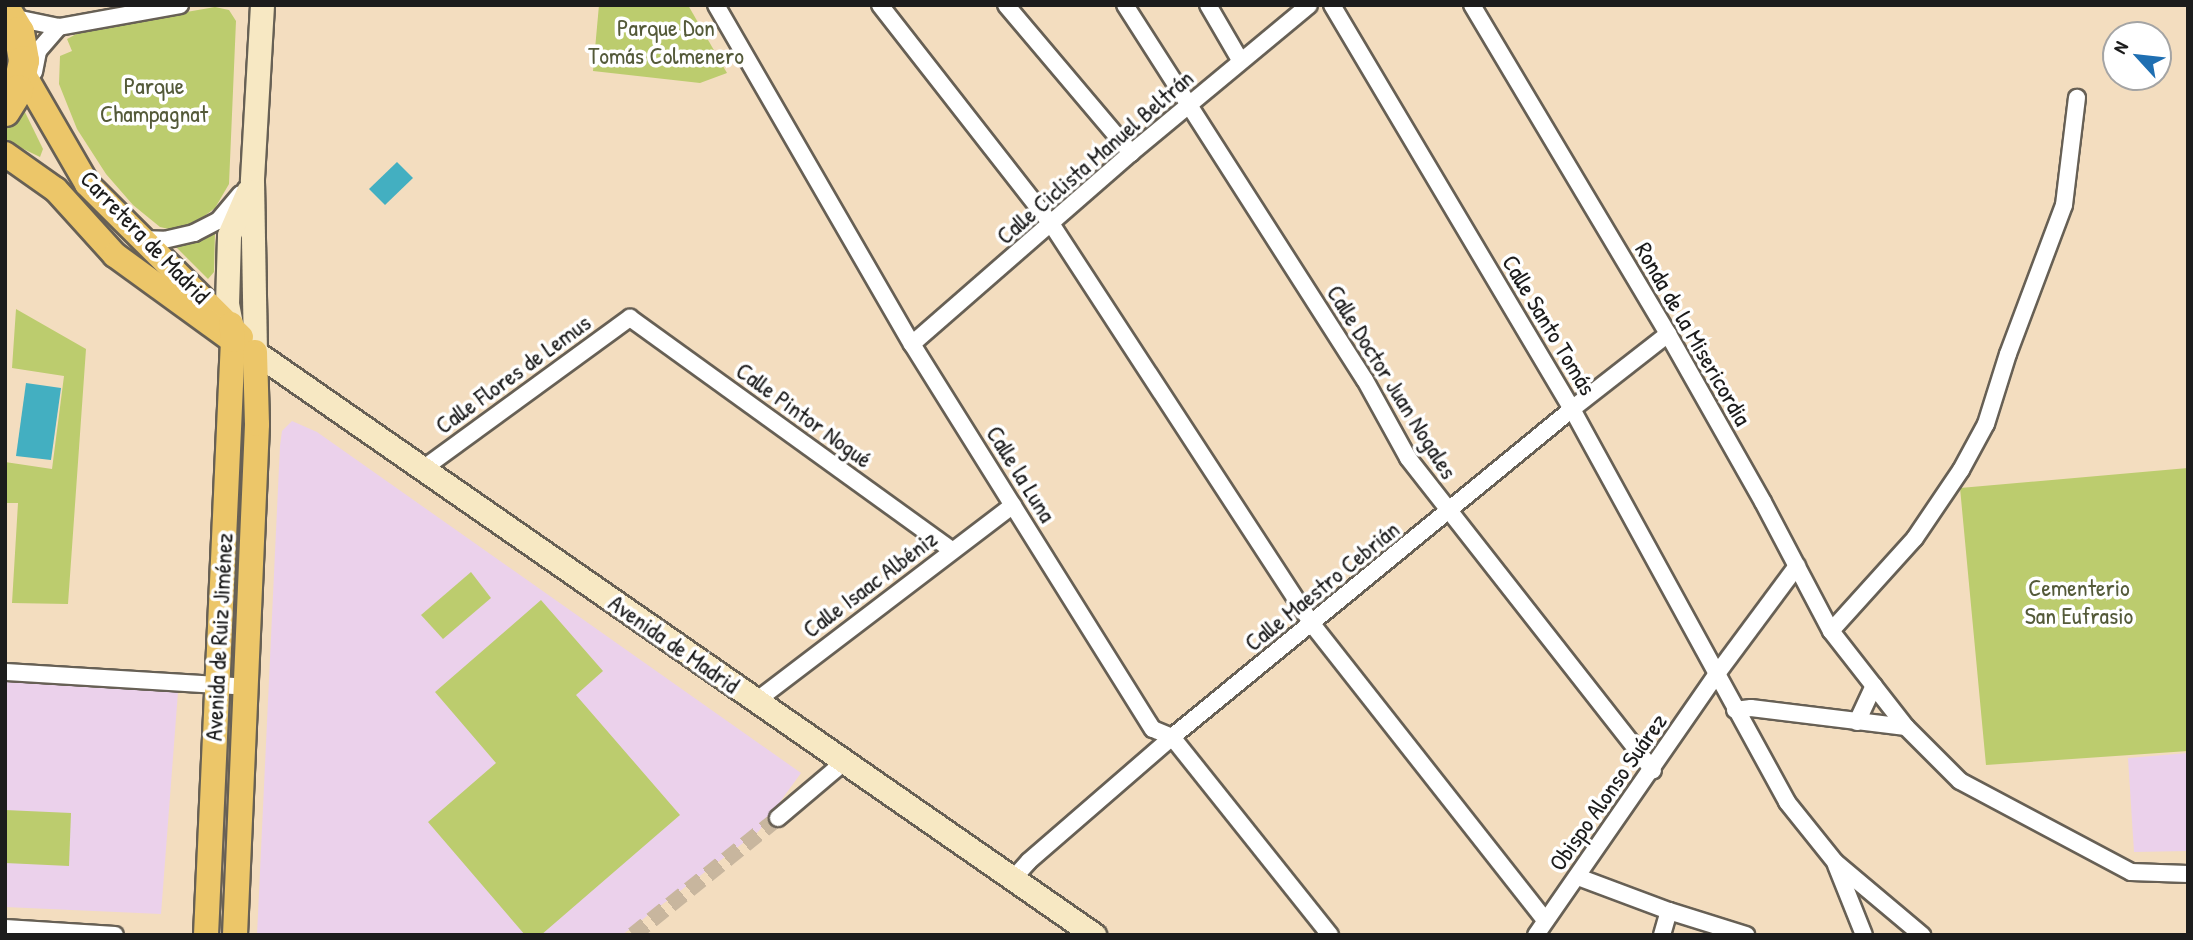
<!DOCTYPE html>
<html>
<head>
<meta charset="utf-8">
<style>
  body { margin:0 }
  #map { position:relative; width:2193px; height:940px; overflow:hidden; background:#f3ddbf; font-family:"Patrick Hand",sans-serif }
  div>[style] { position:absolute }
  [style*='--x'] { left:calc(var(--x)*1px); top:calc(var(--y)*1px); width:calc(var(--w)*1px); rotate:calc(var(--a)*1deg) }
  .built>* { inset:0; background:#ebd1eb }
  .green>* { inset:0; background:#bccc6e }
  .water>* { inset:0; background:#43afc1 }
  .street-tunnel>* { height:16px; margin-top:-8px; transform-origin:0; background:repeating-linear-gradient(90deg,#c8b69e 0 16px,transparent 0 24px) }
  .roads { filter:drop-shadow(2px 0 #676055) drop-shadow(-2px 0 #676055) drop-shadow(0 2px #676055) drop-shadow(0 -2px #676055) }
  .street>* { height:16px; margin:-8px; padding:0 8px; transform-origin:8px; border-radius:8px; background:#fff }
  .secondary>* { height:23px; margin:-11.5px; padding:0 11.5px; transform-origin:11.5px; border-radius:11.5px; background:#f7e8c3 }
  .primary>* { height:24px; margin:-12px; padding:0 12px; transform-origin:12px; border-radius:12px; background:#ecc669 }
  .highway>* { height:30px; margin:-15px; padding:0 15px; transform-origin:15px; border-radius:15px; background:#ecc669 }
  span { translate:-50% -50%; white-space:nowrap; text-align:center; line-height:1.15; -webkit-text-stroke:7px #fff; paint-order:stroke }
  .park-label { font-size:24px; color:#545a39 }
  .street-label { font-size:24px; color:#1c1c1c }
  .frame { position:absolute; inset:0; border:7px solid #1c1c1c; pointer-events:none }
  .north { position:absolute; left:2102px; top:21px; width:70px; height:70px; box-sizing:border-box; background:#fff; border:2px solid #a4a4a4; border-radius:50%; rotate:297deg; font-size:19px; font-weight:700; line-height:28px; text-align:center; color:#1c1c1c }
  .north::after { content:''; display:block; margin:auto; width:24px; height:32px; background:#1f6fb2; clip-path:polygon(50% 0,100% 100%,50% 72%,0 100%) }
</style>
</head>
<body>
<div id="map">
  <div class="built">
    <div style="clip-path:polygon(292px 421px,317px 432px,801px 773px,759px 831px,622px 935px,257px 935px,280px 446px,282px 431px)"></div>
    <div style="clip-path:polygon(5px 681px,178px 692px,161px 914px,5px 907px)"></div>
    <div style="clip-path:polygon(2188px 753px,2188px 851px,2134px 852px,2128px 758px)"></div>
  </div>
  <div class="green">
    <div style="clip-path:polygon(599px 5px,688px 5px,727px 73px,700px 83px,593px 71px)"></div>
    <div style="clip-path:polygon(215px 7px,229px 10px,236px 21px,229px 184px,215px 208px,194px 224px,173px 230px,160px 227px,133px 205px,106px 174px,77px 129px,59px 84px,60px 56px,72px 51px,67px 39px,84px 30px)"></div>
    <div style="clip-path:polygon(23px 108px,43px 149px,40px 157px,5px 140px,5px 128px)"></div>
    <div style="clip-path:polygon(215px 232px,214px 272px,208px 279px,175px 246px)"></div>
    <div style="clip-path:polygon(16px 309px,86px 349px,68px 604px,12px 603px,18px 503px,5px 503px,5px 462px,52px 469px,64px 376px,12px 368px)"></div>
    <div style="clip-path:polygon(2188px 468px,2188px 751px,1986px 765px,1960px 488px)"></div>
    <div style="clip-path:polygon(471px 572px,491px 598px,443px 639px,421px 615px)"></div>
    <div style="clip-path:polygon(541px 600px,603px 671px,576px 695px,680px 815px,541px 935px,525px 935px,428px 822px,496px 763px,435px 692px)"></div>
    <div style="clip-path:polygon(5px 810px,71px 813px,69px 866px,5px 863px)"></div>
  </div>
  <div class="water">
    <div style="clip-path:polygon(397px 162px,413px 178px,385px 205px,369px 189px)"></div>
    <div style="clip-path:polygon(26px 383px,61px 388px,51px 460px,16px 456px)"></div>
  </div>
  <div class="street-tunnel">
    <div style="--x:633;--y:935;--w:186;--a:-38.9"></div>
  </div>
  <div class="roads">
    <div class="street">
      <div style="--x:716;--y:5;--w:392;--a:60"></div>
      <div style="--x:912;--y:344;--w:454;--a:58"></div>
      <div style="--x:1153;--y:729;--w:21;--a:23"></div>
      <div style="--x:1172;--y:737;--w:253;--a:51.4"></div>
      <div style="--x:880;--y:5;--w:279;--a:52"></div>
      <div style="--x:1052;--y:225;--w:476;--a:56.9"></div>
      <div style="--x:1312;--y:624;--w:377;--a:51.8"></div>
      <div style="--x:1006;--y:5;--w:194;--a:49.8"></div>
      <div style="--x:1125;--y:5;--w:445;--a:57.4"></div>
      <div style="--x:1365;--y:380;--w:89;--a:61.1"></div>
      <div style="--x:1408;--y:458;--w:397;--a:51.9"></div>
      <div style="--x:1208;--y:5;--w:64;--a:59.8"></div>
      <div style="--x:1332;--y:5;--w:470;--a:59.3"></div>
      <div style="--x:1572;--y:409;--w:448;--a:61.3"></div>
      <div style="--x:1787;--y:802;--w:77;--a:51.3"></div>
      <div style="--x:1835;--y:862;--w:114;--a:40"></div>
      <div style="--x:1472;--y:5;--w:383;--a:59.2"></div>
      <div style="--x:1668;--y:334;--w:193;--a:60.5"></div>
      <div style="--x:1763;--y:502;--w:146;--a:62.2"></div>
      <div style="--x:1831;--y:631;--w:122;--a:52"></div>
      <div style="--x:1906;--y:727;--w:76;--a:45"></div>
      <div style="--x:1960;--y:781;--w:194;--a:28"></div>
      <div style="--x:2131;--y:872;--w:57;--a:2"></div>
      <div style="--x:11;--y:17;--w:49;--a:11.8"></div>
      <div style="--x:59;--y:27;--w:123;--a:-10.3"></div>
      <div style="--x:34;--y:72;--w:21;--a:-79"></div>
      <div style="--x:38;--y:51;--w:32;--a:-49"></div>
      <div style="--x:141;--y:239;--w:23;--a:2"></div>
      <div style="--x:164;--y:240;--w:31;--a:-13"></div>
      <div style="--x:194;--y:233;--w:27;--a:-27"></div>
      <div style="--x:218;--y:221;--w:35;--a:-50"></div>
      <div style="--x:912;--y:344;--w:291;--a:-41.1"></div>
      <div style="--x:1131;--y:153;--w:231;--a:-39.7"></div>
      <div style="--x:424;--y:468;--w:255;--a:-36.1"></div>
      <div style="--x:630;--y:318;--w:397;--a:35.8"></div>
      <div style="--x:1831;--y:631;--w:125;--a:-47.9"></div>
      <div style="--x:1915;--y:538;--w:82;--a:-55.9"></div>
      <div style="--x:1961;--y:470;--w:52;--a:-61.5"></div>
      <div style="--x:1986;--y:424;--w:73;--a:-72.6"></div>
      <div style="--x:2008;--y:354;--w:159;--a:-69.4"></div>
      <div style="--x:2064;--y:205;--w:108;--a:-83.1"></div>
      <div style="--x:5;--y:672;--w:242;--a:3.5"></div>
      <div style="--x:756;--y:701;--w:323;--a:-37.3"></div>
      <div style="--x:1735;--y:710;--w:16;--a:-7"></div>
      <div style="--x:1751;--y:708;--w:156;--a:7"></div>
      <div style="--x:1857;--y:722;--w:40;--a:-65"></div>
      <div style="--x:778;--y:818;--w:87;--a:-40.3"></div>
      <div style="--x:1836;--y:865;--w:75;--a:68.2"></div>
      <div style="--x:1578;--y:877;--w:97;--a:20.5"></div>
      <div style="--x:1669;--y:911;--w:81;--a:17.3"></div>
      <div style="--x:1012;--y:880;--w:25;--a:-48"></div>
      <div style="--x:1029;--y:861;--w:189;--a:-40.9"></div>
      <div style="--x:1172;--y:737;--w:517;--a:-39.35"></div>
      <div style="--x:1572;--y:409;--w:122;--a:-38"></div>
      <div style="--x:5;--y:928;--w:110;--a:3.6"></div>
      <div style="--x:1536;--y:935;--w:316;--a:-55.3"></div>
      <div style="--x:1716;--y:675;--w:136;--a:-53.4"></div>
      <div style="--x:1662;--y:935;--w:25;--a:-74"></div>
    </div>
    <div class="secondary">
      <div style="--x:262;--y:5;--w:176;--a:93.3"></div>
      <div style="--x:252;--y:181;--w:171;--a:89"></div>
      <div style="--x:255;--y:352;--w:1022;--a:34.79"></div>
      <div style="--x:231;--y:324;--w:20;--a:-101"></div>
      <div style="--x:227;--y:304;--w:69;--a:-88.3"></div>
      <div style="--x:229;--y:235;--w:48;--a:-66.6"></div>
    </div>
    <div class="primary">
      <div style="--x:23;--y:73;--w:128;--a:60"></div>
      <div style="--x:87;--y:184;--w:217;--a:44.8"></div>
      <div style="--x:5;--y:154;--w:62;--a:35.2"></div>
      <div style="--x:56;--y:190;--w:88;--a:47.8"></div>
      <div style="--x:115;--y:255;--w:140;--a:36"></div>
      <div style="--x:206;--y:935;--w:596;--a:-87.4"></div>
      <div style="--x:233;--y:340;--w:16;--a:-97"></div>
      <div style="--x:235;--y:935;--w:511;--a:-87.53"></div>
      <div style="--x:257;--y:424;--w:72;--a:-91.6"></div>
    </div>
    <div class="highway">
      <div style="--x:5;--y:9;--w:27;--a:59"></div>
      <div style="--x:19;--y:32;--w:29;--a:80"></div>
      <div style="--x:24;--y:61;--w:30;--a:102"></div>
      <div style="--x:18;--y:90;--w:25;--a:122"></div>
    </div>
  </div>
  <div class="park-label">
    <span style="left:666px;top:42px">Parque Don<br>Tomás Colmenero</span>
    <span style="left:154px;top:100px">Parque<br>Champagnat</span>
    <span style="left:2079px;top:602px">Cementerio<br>San Eufrasio</span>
  </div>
  <div class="street-label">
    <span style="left:1095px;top:157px;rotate:-41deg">Calle Ciclista Manuel Beltrán</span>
    <span style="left:145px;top:237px;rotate:46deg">Carretera de Madrid</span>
    <span style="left:1549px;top:325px;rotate:59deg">Calle Santo Tomás</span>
    <span style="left:1693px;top:334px;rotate:60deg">Ronda de la Misericordia</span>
    <span style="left:513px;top:374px;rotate:-36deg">Calle Flores de Lemus</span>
    <span style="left:1392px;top:382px;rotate:58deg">Calle Doctor Juan Nogales</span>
    <span style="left:804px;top:415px;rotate:36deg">Calle Pintor Nogué</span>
    <span style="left:1021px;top:474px;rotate:58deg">Calle la Luna</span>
    <span style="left:870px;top:584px;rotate:-37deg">Calle Isaac Albéniz</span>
    <span style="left:1322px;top:586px;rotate:-39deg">Calle Maestro Cebrián</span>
    <span style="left:219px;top:637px;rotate:-87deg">Avenida de Ruiz Jiménez</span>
    <span style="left:674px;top:644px;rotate:35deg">Avenida de Madrid</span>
    <span style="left:1608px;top:792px;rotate:-55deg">Obispo Alonso Suárez</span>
  </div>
  <div class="frame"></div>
  <div class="north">N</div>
</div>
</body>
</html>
